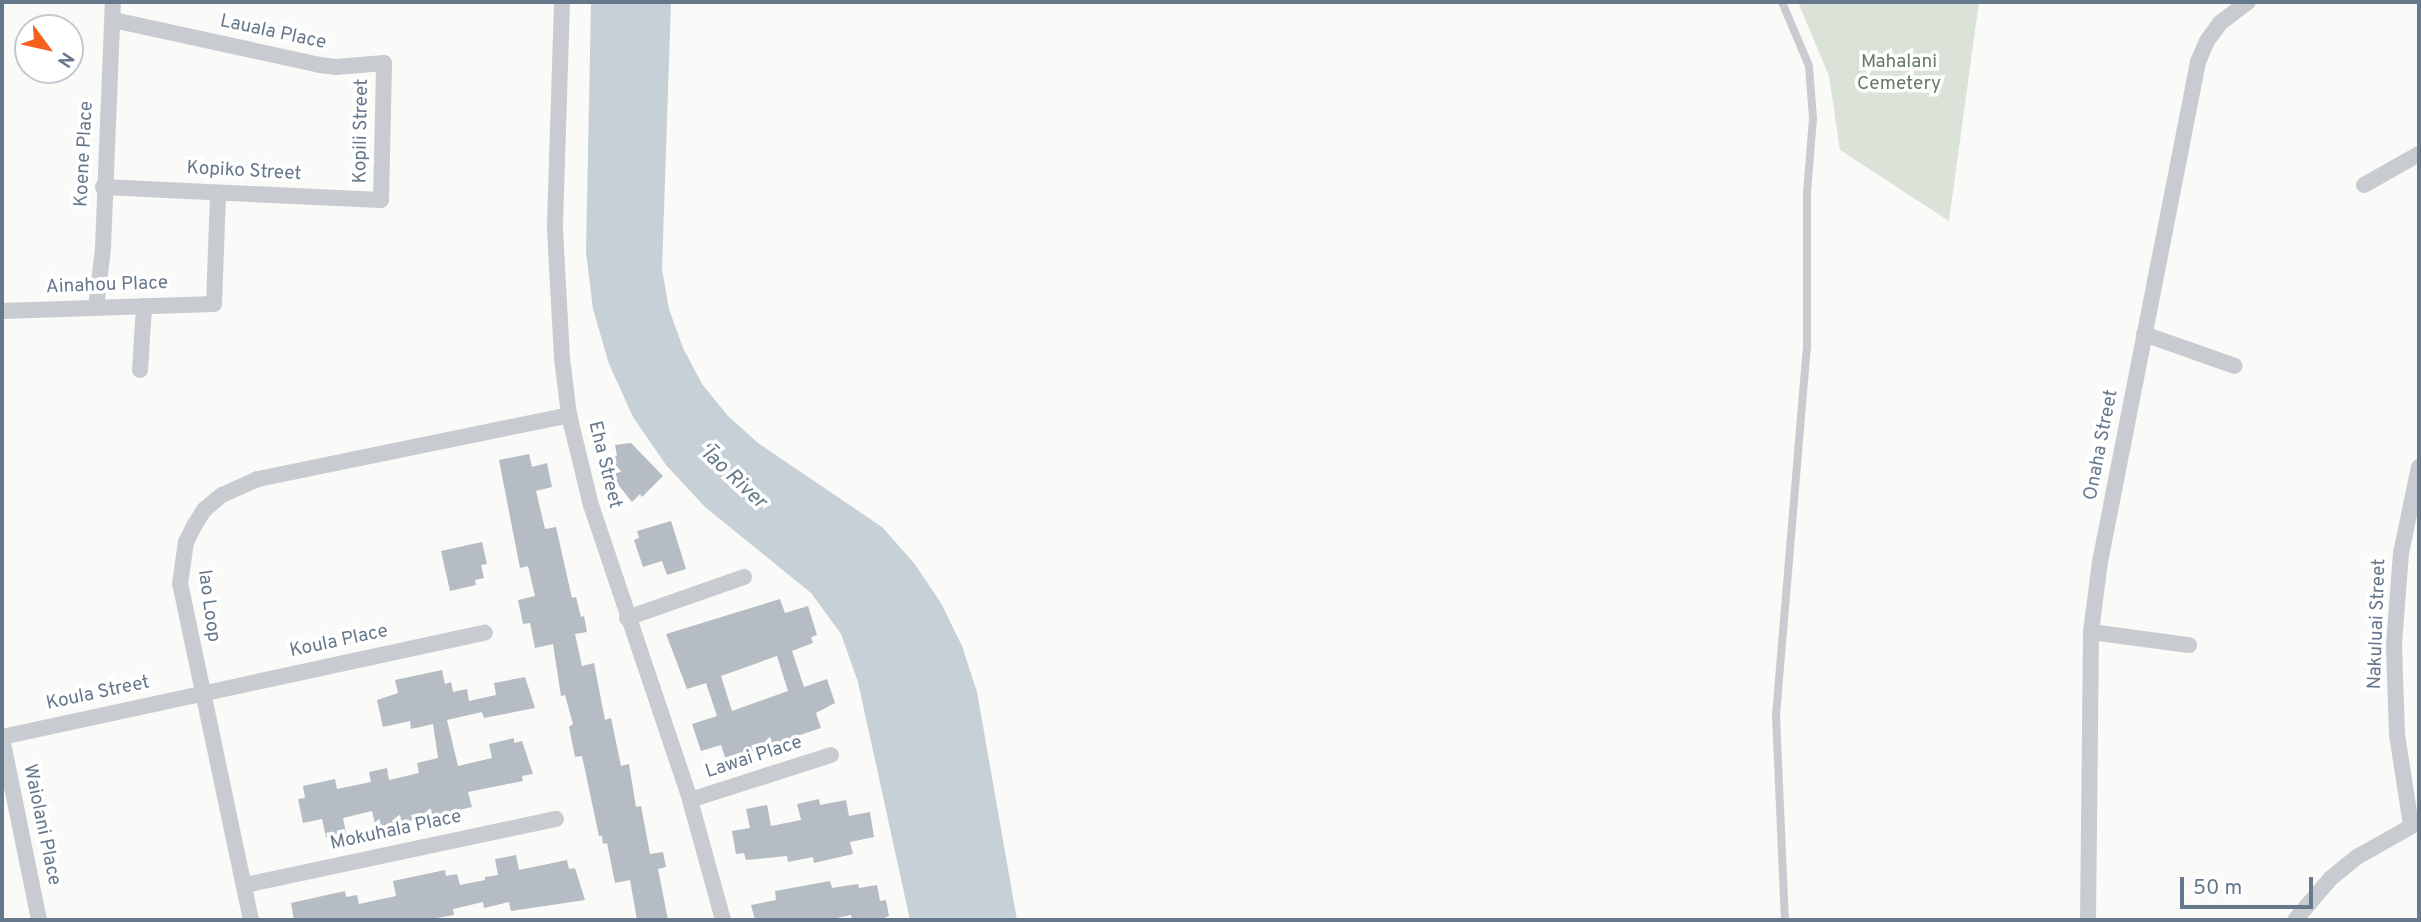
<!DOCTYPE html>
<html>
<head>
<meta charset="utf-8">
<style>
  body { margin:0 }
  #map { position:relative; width:2421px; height:922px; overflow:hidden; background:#fafaf8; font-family:Overpass,sans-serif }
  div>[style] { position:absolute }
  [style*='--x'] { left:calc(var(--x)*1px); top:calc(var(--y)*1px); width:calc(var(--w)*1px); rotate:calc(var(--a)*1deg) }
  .green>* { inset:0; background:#dbe3d8 }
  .water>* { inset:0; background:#c6d0d6 }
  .building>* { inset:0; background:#b5bcc3 }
  .lane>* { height:8px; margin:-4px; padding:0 4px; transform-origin:4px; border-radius:4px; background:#c8cbd0 }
  .street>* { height:16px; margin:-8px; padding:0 8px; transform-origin:8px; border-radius:8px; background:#c8cbd0 }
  span { translate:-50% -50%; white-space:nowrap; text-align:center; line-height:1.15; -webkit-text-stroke:7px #fff; paint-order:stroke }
  .street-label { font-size:19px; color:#66788c }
  .park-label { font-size:19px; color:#657c62 }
  .water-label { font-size:21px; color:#627a87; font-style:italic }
  .frame { position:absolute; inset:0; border:4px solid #66788c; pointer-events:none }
  .north { position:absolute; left:14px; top:14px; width:70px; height:70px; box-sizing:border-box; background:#fff; border:2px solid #c2c9d1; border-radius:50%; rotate:123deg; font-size:19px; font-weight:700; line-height:28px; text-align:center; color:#66788c }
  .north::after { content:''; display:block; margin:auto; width:24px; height:32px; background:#f65f1c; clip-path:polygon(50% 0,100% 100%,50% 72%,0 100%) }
  .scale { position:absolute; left:2180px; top:877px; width:133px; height:32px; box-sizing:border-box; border:4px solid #66788c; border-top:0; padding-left:9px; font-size:21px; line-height:24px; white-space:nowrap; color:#66788c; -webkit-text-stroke:5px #fff; paint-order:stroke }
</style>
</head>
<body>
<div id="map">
  <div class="green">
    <div style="clip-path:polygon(1798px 2px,1979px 2px,1949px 221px,1840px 150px,1829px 76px)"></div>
  </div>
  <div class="water">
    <div style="clip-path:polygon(591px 2px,671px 2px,662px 269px,669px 309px,683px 348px,702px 384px,728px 416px,758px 443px,882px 527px,914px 563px,941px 603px,962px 646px,977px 692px,1017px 920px,910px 920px,858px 682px,841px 634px,811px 593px,705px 507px,666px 465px,633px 417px,609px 364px,593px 309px,586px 252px)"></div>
  </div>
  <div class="building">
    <div style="clip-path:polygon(631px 443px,663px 476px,642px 497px,640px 494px,632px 502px,609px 473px,607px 458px,617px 456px,615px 445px)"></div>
    <div style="clip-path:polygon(529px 454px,532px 467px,547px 463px,552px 487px,536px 491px,545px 529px,556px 527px,572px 598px,576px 597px,581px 617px,584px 616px,587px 632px,575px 634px,582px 666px,594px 663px,605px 720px,611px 718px,621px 766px,629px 764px,636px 807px,641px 806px,650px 854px,663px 852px,666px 867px,658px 869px,668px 920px,637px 920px,630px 880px,615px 883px,607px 843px,603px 844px,602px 836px,599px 836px,582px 756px,575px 757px,569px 727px,573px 724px,565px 695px,561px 696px,553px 644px,535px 648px,530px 623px,523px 624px,518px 600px,535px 596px,528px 566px,520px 568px,499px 460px)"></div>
    <div style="clip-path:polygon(671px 521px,686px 569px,667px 575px,662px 561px,643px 567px,634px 540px,639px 538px,637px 531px)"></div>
    <div style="clip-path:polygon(482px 542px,487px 564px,481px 565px,484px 578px,475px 580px,476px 585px,450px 591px,441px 551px)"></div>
    <div style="clip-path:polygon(evenodd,780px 599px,785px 613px,808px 606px,817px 635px,811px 637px,813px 643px,792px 651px,804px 687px,827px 679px,835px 703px,816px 713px,821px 728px,726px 760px,721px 745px,701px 751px,692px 724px,717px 716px,706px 683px,687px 689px,666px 634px,780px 599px,777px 656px,788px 691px,732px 711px,721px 676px,777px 656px)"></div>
    <div style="clip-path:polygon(442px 670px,445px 684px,451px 682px,453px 692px,467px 689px,469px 701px,496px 695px,494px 683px,525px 677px,535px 708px,484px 718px,482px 712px,447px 720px,458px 766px,492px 758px,489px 744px,514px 738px,514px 743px,522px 741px,533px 774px,522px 776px,523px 781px,468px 792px,472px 807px,450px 812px,376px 828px,372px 811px,343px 818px,346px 833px,326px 837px,322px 819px,303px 823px,298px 799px,305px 798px,303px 786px,335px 779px,337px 789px,371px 782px,369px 772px,387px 768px,389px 780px,419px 773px,417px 763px,438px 758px,433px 724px,411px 729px,410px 721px,383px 727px,377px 700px,398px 693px,395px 680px)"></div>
    <div style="clip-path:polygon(819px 799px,820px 805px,846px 800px,849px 816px,870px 812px,874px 837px,850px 842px,853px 854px,814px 863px,813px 857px,788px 862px,787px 856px,746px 860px,744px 853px,736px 854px,732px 831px,750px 828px,746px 809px,767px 805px,771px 826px,801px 820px,797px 804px)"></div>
    <div style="clip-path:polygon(516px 855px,519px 870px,567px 860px,569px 869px,575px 868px,585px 900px,511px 911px,509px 902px,484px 908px,483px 902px,453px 909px,454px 915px,425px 920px,294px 920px,291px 903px,345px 891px,346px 897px,357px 895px,359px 904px,396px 896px,393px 881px,445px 870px,446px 876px,457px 874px,460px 885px,485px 880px,485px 877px,498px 875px,495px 859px)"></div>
    <div style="clip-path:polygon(830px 881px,832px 888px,858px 884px,859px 888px,877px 885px,880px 901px,886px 900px,889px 916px,879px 920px,852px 920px,851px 915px,827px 920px,755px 920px,751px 905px,776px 900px,775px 891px)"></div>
  </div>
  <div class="lane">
    <div style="--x:1782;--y:2;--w:69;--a:67.1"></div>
    <div style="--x:1809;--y:66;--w:52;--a:85.6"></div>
    <div style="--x:1813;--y:118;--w:74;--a:94.6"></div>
    <div style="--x:1807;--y:192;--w:154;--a:90"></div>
    <div style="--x:1807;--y:346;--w:371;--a:94.8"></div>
    <div style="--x:1776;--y:716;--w:204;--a:87.5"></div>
  </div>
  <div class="street">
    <div style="--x:562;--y:2;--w:227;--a:91.8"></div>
    <div style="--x:555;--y:229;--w:129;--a:86.9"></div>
    <div style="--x:562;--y:358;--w:57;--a:83"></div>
    <div style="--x:569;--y:415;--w:93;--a:76.3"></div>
    <div style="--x:591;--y:505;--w:311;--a:71.4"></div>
    <div style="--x:690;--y:800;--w:124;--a:74.6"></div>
    <div style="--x:2364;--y:185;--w:63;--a:-29.4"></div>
    <div style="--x:103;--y:187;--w:278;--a:2.7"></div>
    <div style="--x:381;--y:200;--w:137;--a:-88.7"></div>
    <div style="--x:384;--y:63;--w:48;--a:175.2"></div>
    <div style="--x:336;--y:67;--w:16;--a:-173"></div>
    <div style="--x:320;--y:65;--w:212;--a:-167.7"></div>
    <div style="--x:96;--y:308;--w:60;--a:-83.3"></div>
    <div style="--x:103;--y:248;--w:246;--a:-87.7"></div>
    <div style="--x:2;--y:311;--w:212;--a:-1.9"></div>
    <div style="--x:214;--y:304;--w:111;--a:-87.9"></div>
    <div style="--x:2144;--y:334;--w:96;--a:19.4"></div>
    <div style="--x:140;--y:370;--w:64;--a:-86.4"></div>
    <div style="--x:627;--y:618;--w:124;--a:-19.3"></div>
    <div style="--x:2091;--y:632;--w:99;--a:7.6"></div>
    <div style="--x:2;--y:737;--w:494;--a:-12.2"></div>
    <div style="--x:2;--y:738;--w:186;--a:78.5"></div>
    <div style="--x:690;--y:800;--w:148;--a:-17.7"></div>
    <div style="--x:2411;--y:825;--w:91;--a:-98.8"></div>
    <div style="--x:2397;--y:735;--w:91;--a:-91.9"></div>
    <div style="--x:2394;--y:644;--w:91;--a:-85.6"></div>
    <div style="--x:2401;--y:553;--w:88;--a:-78.2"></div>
    <div style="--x:245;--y:885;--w:318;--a:-12"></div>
    <div style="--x:251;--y:920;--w:343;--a:-101.9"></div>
    <div style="--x:180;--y:584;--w:42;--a:-81.9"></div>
    <div style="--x:186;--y:542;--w:18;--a:-63"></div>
    <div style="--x:194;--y:526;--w:19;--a:-58"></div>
    <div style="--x:204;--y:510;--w:23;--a:-40"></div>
    <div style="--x:222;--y:495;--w:39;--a:-24"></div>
    <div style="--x:258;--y:479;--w:318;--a:-11.6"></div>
    <div style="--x:2088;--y:920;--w:288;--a:-89.4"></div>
    <div style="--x:2091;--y:632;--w:71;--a:-82.7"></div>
    <div style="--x:2100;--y:562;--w:510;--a:-78.91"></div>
    <div style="--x:2198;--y:62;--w:23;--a:-67"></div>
    <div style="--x:2207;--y:41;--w:22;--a:-54"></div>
    <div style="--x:2220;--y:23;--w:35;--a:-37"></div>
    <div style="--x:2295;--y:920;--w:55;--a:-49.4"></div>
    <div style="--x:2331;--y:878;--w:33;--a:-39"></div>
    <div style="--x:2357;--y:857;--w:71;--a:-29.4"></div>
  </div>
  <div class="street-label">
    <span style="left:273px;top:33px;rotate:12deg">Lauala Place</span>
    <span style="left:362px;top:131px;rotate:-89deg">Kopili Street</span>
    <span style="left:85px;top:154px;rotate:-87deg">Koene Place</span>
    <span style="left:244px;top:172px;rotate:3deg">Kopiko Street</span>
    <span style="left:107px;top:286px;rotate:-2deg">Ainahou Place</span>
    <span style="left:2102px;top:445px;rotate:-79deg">Onaha Street</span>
    <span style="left:604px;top:465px;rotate:76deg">Eha Street</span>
    <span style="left:208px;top:606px;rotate:82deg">Iao Loop</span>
    <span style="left:2378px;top:624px;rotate:-88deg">Nakuluai Street</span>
    <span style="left:339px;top:642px;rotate:-12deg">Koula Place</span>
    <span style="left:98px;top:694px;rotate:-12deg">Koula Street</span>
    <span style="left:754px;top:758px;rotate:-18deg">Lawai Place</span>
    <span style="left:41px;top:825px;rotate:78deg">Waiolani Place</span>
    <span style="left:396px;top:831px;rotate:-12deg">Mokuhala Place</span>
  </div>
  <div class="park-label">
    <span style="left:1899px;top:74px">Mahalani<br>Cemetery</span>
  </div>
  <div class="water-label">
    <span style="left:732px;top:477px;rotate:43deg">ʻĪao River</span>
  </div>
  <div class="frame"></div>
  <div class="north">N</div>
  <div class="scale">50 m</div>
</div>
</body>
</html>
